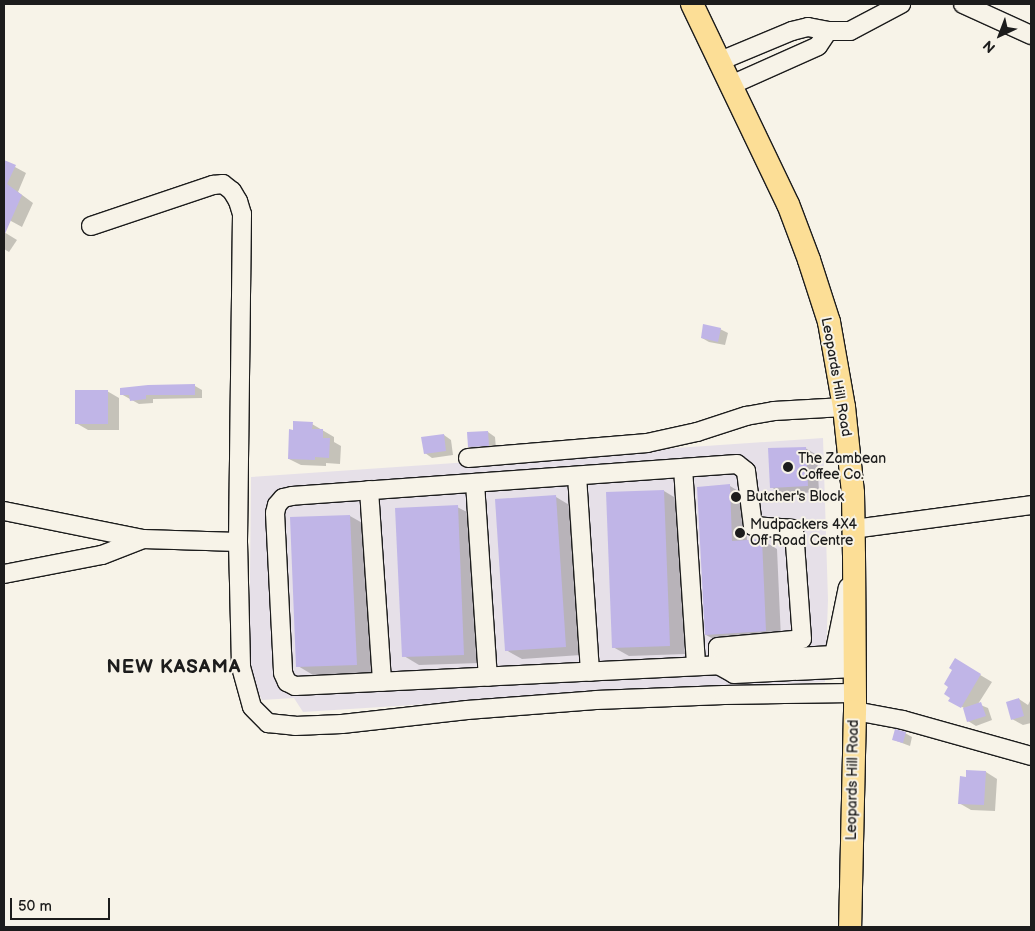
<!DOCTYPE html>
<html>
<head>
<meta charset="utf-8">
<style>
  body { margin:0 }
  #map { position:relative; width:1035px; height:931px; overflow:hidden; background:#f7f3e8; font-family:"Balsamiq Sans",sans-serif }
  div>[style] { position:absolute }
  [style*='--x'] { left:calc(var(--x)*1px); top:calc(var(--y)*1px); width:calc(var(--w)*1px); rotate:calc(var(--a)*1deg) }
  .built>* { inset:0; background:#e6e0e8 }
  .shadow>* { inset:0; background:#0003 }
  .building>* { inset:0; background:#c0b5e7 }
  .roads { filter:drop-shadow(1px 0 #1c1c1c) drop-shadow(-1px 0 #1c1c1c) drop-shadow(0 1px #1c1c1c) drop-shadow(0 -1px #1c1c1c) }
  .minor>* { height:18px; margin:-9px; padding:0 9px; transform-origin:9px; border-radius:9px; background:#f7f3e8 }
  .major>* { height:22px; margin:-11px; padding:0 11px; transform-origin:11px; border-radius:11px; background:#fcde96 }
  .dots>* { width:14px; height:14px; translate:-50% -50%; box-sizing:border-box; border:2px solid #f7f3e8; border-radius:50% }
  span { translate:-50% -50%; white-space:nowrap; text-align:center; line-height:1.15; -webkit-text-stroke:4px #f7f3e8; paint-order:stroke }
  .street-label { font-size:14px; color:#1c1c1c }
  .poi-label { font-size:14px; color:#1c1c1c }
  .left { translate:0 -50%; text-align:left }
  .district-label { font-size:19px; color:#1c1c1c; font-weight:700; letter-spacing:1px }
  .frame { position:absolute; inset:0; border:5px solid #1c1c1c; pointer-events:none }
  .north { position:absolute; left:975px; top:10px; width:50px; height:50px; -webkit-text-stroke:4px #f7f3e8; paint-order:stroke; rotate:223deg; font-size:14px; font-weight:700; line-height:20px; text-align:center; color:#1c1c1c }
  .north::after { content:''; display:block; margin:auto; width:18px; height:22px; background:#1c1c1c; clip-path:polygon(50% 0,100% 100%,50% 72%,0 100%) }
  .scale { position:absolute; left:10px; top:898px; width:100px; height:22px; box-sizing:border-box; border:2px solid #1c1c1c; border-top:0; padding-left:6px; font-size:15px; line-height:18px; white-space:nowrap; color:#1c1c1c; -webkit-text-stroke:4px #f7f3e8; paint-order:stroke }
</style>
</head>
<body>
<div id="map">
  <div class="built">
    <div style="clip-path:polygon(823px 438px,828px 600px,825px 682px,614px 692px,303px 712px,294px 698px,262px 700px,249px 675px,251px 477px)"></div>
  </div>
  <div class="shadow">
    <div style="clip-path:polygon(4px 161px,26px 173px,18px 192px,33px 203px,22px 227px,11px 221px,4px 212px)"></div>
    <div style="clip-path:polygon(4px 232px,17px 240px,9px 252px,4px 249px)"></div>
    <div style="clip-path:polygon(720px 329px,728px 333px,725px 345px,709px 342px,702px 338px)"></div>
    <div style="clip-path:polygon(195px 386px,202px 390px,202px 398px,153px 399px,153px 403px,139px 404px,121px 394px)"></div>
    <div style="clip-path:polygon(107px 391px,119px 398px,119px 430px,88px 430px,76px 423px)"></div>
    <div style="clip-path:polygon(312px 424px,334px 437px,334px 442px,341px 446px,340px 464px,326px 463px,326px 466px,301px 465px,289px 459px,294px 431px)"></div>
    <div style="clip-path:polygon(488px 432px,495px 437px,496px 449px,477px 451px,470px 447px)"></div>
    <div style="clip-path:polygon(444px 435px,451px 440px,453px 455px,432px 458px,425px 453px)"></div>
    <div style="clip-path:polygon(805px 448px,817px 455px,819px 492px,783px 494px,771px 487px)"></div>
    <div style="clip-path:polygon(730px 486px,745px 495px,747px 541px,762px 540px,777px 549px,781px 639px,721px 643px,706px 635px)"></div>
    <div style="clip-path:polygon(664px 491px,679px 500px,685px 654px,629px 656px,613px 647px)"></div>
    <div style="clip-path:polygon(556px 497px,571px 506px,581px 655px,522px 659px,506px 650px)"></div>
    <div style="clip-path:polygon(457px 507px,473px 515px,480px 663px,419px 665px,404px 656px)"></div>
    <div style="clip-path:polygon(350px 516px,366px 525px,372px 673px,313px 675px,298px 666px,291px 518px)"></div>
    <div style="clip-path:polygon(955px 660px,992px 682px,978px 704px,988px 708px,992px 720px,976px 726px,968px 721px,964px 708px,950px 700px,950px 686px)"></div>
    <div style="clip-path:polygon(1019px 699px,1028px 705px,1031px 699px,1031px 723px,1023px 725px,1012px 719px)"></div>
    <div style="clip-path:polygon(905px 733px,912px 737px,910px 746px,894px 740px)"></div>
    <div style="clip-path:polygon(986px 772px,997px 779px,995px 811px,971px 810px,959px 803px,967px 778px)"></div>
  </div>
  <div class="building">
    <div style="clip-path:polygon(4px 160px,16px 165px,7px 184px,22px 195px,4px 236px)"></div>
    <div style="clip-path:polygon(703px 324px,721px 328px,718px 342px,701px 338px)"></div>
    <div style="clip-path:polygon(195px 384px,195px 395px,146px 395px,146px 399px,130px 401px,129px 395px,120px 395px,120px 388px,148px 385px)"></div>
    <div style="clip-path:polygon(75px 390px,108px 390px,108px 424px,75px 424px)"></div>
    <div style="clip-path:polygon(293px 421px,313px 422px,312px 429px,323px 429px,323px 438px,330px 438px,329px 458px,315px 457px,315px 460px,288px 459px,289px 429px,293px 430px)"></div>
    <div style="clip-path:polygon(488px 431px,489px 446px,468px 447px,467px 432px)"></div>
    <div style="clip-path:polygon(444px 434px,446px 451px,424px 454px,421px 437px)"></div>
    <div style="clip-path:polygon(806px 447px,808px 486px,770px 488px,768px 448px)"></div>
    <div style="clip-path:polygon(730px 484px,732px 541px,762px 539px,766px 631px,705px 635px,697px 487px)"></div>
    <div style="clip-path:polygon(664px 490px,670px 646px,612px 648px,606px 492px)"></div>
    <div style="clip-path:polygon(556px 495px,566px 647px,505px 651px,495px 499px)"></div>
    <div style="clip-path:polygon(458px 505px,464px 655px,402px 657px,395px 508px)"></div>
    <div style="clip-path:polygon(350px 515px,357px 665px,296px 667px,290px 517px)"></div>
    <div style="clip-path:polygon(955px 658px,981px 674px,961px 708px,948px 701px,950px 698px,944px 694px,948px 687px,944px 684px,952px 670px,949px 668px)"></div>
    <div style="clip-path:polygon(1019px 698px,1024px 716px,1011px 720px,1006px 702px)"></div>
    <div style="clip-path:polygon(981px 702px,986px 716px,967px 722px,963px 708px)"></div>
    <div style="clip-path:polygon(895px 729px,906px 732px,903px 743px,892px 740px)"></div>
    <div style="clip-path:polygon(966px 770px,986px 771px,984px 805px,958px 804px,960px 776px,966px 777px)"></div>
  </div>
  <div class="roads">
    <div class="minor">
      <div style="--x:963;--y:4;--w:75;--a:24.5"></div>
      <div style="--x:720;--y:61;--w:78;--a:-22.6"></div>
      <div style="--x:792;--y:31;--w:16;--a:-14"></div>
      <div style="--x:808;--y:27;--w:20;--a:11"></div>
      <div style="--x:828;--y:31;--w:22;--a:0"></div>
      <div style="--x:850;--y:31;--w:58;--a:-27.9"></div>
      <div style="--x:731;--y:85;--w:95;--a:-24.1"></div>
      <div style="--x:818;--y:46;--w:18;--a:-56"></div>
      <div style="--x:91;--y:226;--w:129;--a:-18.6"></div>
      <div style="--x:213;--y:185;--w:10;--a:-6"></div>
      <div style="--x:223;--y:184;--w:11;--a:38"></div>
      <div style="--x:232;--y:191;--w:12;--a:59"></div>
      <div style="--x:238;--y:201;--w:14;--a:73"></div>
      <div style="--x:242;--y:214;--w:328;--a:90.7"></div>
      <div style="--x:238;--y:542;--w:125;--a:88.6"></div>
      <div style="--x:241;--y:667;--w:41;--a:74.6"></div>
      <div style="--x:252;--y:707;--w:23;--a:45"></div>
      <div style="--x:268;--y:723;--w:27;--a:6"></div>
      <div style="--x:295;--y:726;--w:47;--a:-2.4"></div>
      <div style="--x:342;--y:724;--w:126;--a:-6.4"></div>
      <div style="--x:467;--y:710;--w:129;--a:-4.4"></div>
      <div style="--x:596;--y:700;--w:128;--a:-2.2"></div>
      <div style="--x:724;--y:695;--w:129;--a:-0.9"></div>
      <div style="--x:468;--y:458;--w:180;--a:-4.8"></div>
      <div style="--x:647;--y:443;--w:51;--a:-12.4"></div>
      <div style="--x:697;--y:432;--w:52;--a:-18.1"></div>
      <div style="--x:746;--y:416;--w:28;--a:-10"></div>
      <div style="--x:774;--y:411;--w:70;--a:-3.3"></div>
      <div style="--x:683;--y:468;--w:198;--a:86.2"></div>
      <div style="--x:577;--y:476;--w:196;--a:86.2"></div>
      <div style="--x:475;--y:483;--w:194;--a:86.2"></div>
      <div style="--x:369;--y:490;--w:192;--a:86.1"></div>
      <div style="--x:4;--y:511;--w:142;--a:11.4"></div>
      <div style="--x:143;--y:539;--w:95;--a:1.8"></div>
      <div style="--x:854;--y:529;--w:179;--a:-7.7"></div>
      <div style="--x:4;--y:574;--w:100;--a:-11"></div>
      <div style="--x:102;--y:555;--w:44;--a:-21.3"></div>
      <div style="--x:834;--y:655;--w:69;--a:-78.4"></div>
      <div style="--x:718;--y:665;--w:18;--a:-90"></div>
      <div style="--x:718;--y:647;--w:84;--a:-5.4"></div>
      <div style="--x:802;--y:639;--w:110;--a:-94.2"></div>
      <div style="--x:794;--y:529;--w:41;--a:-175.8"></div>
      <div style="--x:753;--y:526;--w:55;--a:-97.3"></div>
      <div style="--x:746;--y:471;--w:11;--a:-142"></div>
      <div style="--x:737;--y:464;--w:446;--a:175.9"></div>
      <div style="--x:292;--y:496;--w:9;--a:167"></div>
      <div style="--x:283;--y:498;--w:9;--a:131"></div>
      <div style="--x:277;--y:505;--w:8;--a:104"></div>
      <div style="--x:275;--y:513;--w:160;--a:87.1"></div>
      <div style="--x:283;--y:673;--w:10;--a:66"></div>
      <div style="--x:287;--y:682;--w:9;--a:27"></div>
      <div style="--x:295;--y:686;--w:424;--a:-2.8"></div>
      <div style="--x:718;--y:665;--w:17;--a:-17"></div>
      <div style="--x:734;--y:660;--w:120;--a:-2.9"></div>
      <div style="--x:718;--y:665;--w:18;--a:29"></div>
      <div style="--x:734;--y:674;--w:120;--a:-2.9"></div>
      <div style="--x:855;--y:711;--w:49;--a:10.6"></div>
      <div style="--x:903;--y:720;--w:133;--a:15.7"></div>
    </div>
    <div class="major">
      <div style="--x:692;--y:4;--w:222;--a:64.4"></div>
      <div style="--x:788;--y:204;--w:60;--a:69.4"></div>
      <div style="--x:809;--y:260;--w:65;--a:72.1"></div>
      <div style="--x:829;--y:322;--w:86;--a:80"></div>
      <div style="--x:844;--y:407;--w:86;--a:84"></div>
      <div style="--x:853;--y:493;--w:62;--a:89.1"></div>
      <div style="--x:854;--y:555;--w:156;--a:89.6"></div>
      <div style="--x:855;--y:711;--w:216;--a:91.3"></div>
    </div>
  </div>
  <div class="dots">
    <div style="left:788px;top:467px;background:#1c1c1c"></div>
    <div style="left:736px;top:497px;background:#1c1c1c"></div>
    <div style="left:740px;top:533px;background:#1c1c1c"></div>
  </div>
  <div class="street-label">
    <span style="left:836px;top:377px;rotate:80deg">Leopards Hill Road</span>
    <span style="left:853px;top:780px;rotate:-89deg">Leopards Hill Road</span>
  </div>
  <div class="poi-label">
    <span class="left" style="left:798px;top:467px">The Zambean<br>Coffee Co.</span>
    <span class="left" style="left:746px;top:497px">Butcher's Block</span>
    <span class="left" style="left:750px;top:533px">Mudpackers 4X4<br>Off Road Centre</span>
  </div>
  <div class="district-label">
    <span style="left:174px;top:668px">NEW KASAMA</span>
  </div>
  <div class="frame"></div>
  <div class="north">N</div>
  <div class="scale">50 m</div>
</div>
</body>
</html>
